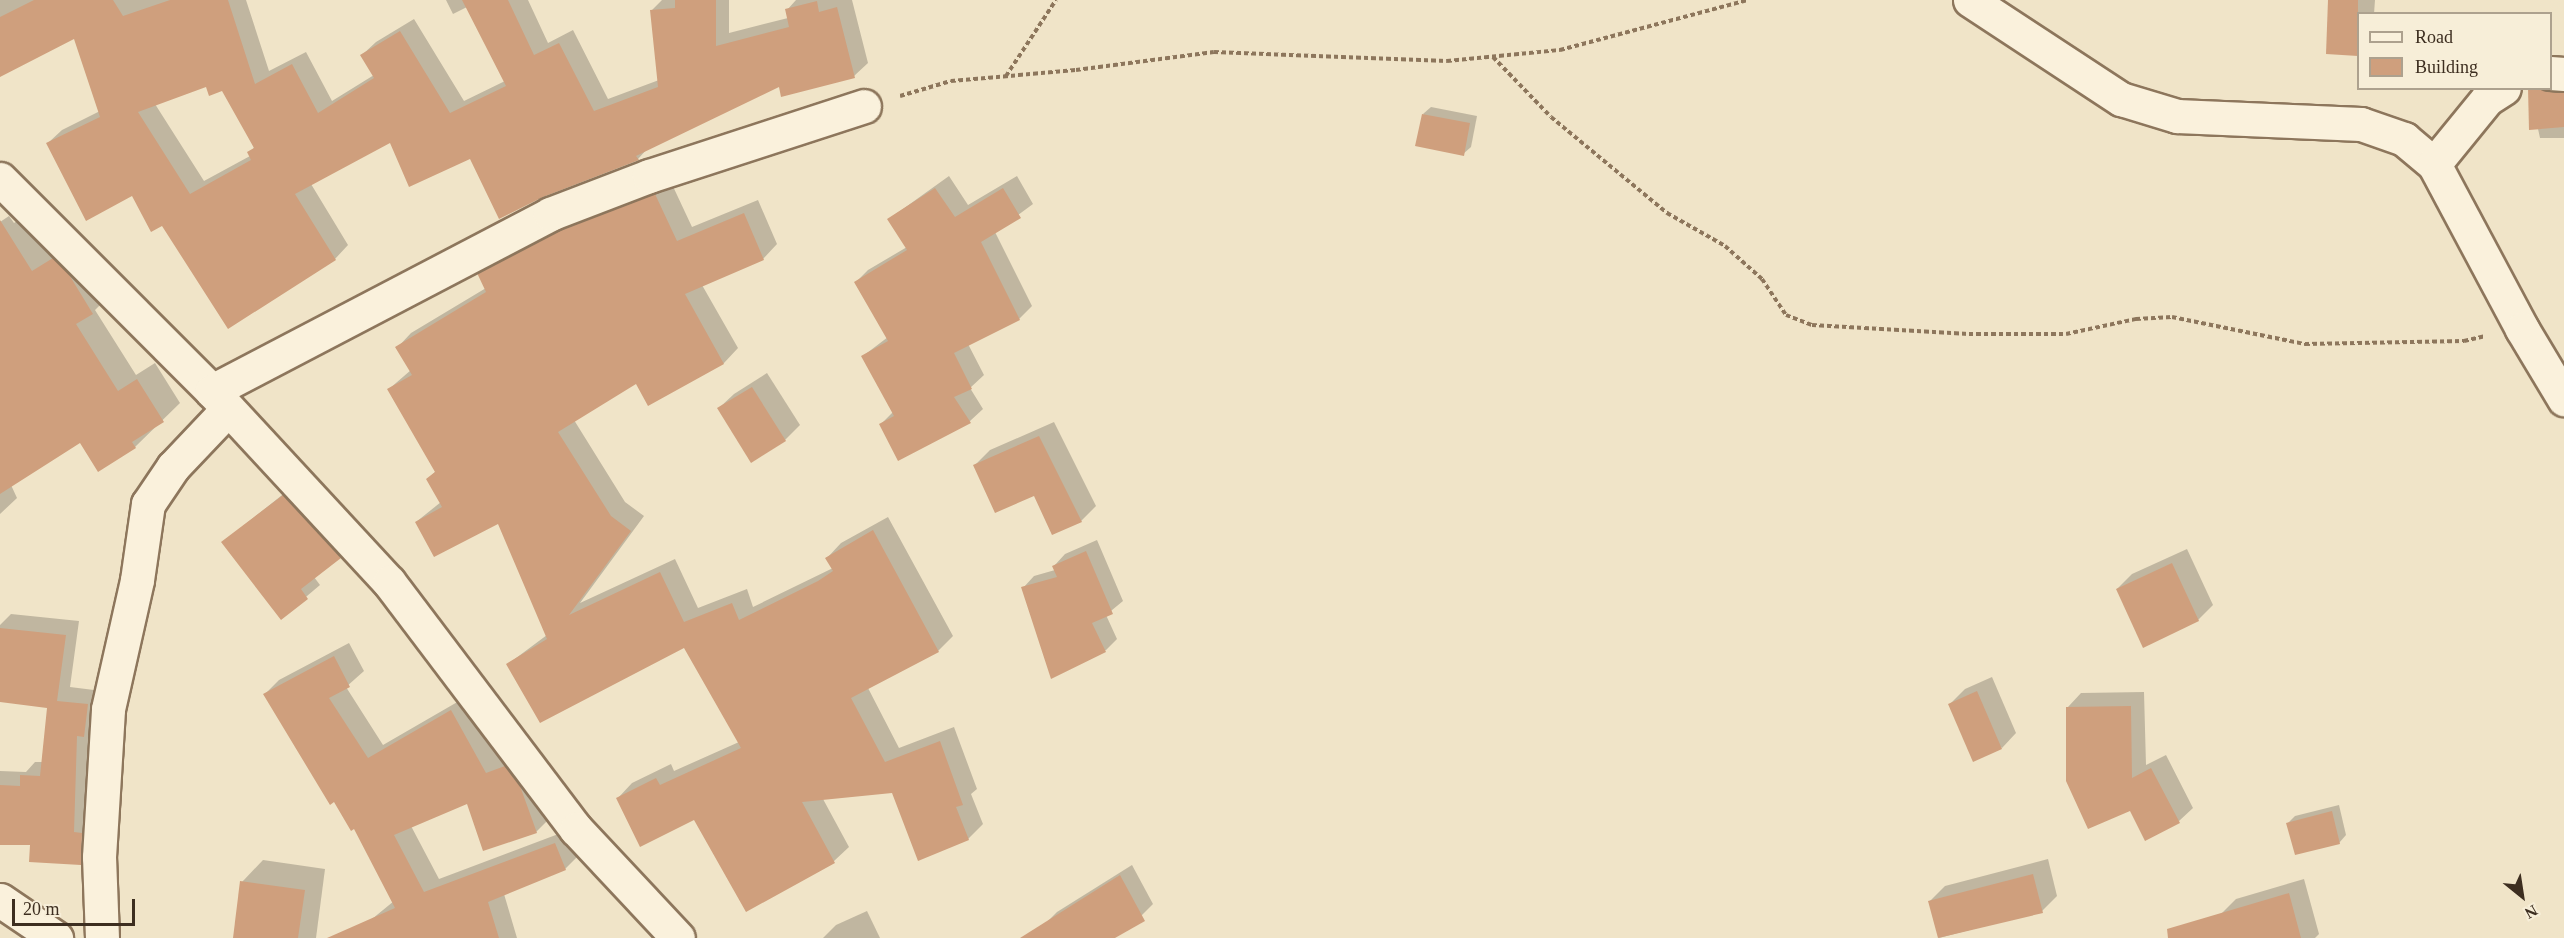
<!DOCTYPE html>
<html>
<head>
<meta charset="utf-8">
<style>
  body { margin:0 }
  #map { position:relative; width:2564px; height:938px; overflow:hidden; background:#f0e4c8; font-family:"Times New Roman",serif }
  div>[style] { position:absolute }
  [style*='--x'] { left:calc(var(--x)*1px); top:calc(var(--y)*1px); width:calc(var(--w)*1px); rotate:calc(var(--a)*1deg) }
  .shadow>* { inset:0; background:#0003 }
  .building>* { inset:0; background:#cf9f7d }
  .path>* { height:4px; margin-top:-2px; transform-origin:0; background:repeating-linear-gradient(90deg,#8d765c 0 4.5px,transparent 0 7.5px) }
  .roads { filter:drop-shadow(2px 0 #8d765c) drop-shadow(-2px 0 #8d765c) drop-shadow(0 2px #8d765c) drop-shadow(0 -2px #8d765c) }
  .street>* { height:33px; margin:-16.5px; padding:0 16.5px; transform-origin:16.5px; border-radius:16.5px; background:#faf1dc }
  span { translate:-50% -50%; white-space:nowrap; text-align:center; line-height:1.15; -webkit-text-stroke:5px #f7eed8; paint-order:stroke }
  .legend { position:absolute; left:2357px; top:12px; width:195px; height:78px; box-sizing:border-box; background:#f7eed8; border:2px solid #ada18e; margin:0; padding:8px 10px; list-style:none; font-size:18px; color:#3d2e20 }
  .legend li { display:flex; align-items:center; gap:12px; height:30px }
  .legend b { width:30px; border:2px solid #ada18e }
  .north { position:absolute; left:2492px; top:866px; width:60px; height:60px; -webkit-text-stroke:4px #f7eed8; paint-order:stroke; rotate:150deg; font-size:16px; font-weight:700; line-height:24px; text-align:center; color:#3d2e20 }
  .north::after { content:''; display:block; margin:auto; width:21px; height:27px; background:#3d2e20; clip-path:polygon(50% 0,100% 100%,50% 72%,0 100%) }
  .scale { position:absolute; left:12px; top:899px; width:123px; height:27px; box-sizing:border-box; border:3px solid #3d2e20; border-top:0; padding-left:8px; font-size:18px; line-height:21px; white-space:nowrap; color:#3d2e20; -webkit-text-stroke:4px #f7eed8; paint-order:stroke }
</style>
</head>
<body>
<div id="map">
  <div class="shadow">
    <div style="clip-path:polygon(evenodd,0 0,246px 0,269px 71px,306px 52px,332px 101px,374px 75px,362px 55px,376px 42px,414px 19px,464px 101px,505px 81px,467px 7px,453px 14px,446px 0,528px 0,548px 43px,573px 30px,608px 99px,659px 80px,651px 11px,662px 0,729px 0,729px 33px,788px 18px,787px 10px,796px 0,852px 0,868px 63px,854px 76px,780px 85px,648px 148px,638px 159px,470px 157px,391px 141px,311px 184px,348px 245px,335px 259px,162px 224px,133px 194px,48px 143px,62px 130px,100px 111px,75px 37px,0 62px,0 0,207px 85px,223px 90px,254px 147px,250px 156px,204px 181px,155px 104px,207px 85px)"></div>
    <div style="clip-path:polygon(2330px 0,2375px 0,2374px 14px,2358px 14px,2358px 54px)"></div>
    <div style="clip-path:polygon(2564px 79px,2564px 138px,2540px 138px,2529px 88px,2550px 88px)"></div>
    <div style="clip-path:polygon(1431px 107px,1477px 116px,1471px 147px,1463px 154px,1423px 114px)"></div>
    <div style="clip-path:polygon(949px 176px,968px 205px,1017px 176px,1033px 204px,995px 232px,1032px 306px,1019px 319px,968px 344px,984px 375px,970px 388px,983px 409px,970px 421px,899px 459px,881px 424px,893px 412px,863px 356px,888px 337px,855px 283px,868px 270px,907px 247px,889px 219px)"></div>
    <div style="clip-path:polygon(670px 180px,692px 227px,758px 200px,777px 244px,763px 259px,702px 285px,738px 348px,724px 363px,648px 404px,636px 382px,574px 420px,625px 502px,644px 516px,580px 603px,675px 559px,698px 608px,747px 589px,753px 607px,833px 568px,827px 558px,841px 543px,888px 517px,953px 636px,938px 651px,868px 688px,899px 748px,954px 727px,977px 789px,971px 794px,983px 824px,968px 839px,893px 791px,823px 799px,849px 847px,834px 861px,746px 910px,695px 818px,618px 798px,632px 783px,671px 764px,674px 771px,739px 742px,684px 646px,508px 664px,547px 635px,499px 522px,416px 522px,441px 502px,428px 479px,436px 471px,389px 389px,411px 370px,397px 348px,411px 333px,486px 288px,479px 274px,494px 259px,574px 217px)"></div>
    <div style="clip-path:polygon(9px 216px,14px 223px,25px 216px,50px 255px,70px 242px,109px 296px,95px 310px,136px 375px,155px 363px,180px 403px,135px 447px,81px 441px,11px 485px,17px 498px,0 514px,0 222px)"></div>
    <div style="clip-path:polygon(767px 373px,800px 425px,785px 440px,719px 408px,734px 394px)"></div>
    <div style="clip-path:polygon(1054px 422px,1096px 506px,1081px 521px,1053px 534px,1035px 494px,975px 465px,990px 450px)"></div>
    <div style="clip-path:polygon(296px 484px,353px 544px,314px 577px,320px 585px,281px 618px,223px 542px)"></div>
    <div style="clip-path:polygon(1097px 540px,1123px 601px,1106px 615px,1117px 639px,1106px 650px,1052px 677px,1023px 588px,1034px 576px,1055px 570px,1054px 566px,1065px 554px)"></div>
    <div style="clip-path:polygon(2187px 549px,2213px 605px,2198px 620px,2117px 589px,2132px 574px)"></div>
    <div style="clip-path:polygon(11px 614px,79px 621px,70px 687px,102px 691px,94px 850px,80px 864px,31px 844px,0 843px,0 771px,26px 772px,35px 762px,42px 762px,48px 707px,0 701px,0 625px)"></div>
    <div style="clip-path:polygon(349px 643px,364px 671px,346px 687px,383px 745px,466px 697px,501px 759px,519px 753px,550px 818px,536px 832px,468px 802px,411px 826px,439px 879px,569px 830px,579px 855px,565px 869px,504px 894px,517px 938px,380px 938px,372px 919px,394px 901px,354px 825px,265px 694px,279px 680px)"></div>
    <div style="clip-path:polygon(1992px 677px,2016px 733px,2002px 748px,1950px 704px,1965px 689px)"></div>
    <div style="clip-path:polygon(2144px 692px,2146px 765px,2166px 755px,2193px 808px,2179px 821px,2130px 809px,2068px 707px,2081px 693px)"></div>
    <div style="clip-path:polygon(2339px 805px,2346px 835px,2339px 843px,2288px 823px,2295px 816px)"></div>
    <div style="clip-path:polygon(2048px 859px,2057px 896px,2042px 911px,1939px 938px,1930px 901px,1945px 886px)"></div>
    <div style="clip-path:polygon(263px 860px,325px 869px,316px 938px,234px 938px,242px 882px)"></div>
    <div style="clip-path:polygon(1132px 865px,1153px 904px,1142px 915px,1106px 938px,1055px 938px,1046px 923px,1057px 912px)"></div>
    <div style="clip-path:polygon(2304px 879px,2319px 934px,2315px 938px,2227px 938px,2221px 914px,2236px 899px)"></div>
    <div style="clip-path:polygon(867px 911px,880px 938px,823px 938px,836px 925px)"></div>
  </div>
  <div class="building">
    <div style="clip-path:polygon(evenodd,34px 0,113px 0,123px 16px,170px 0,228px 0,255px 84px,292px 64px,318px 113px,374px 78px,360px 55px,400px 31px,450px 113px,506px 86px,462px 0,508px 0,534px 55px,559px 43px,594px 111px,658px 87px,650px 10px,675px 8px,675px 0,716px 0,716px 46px,789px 27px,785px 9px,817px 1px,819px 12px,837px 7px,855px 78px,781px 97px,779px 87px,636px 156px,639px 160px,543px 197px,499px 219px,470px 159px,409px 187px,390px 143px,295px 194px,336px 260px,228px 329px,162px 226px,151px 232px,132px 196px,86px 221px,46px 143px,100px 117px,74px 39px,0 77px,0 17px,34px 0,206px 87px,209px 96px,222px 91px,254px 148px,247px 152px,251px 160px,190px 194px,138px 112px,206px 87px)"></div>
    <div style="clip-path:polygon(2328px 0,2358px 0,2358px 56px,2326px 54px)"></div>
    <div style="clip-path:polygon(2528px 88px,2564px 93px,2564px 127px,2529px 130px)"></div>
    <div style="clip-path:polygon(1422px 114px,1470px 123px,1464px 156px,1415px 146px)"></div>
    <div style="clip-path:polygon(935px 188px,955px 217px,1003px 188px,1021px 218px,981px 242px,1020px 320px,954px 353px,972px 389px,954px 397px,971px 423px,898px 461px,879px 424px,894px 416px,861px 356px,888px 341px,854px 282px,907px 250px,887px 219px)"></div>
    <div style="clip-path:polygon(655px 194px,677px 241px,744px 213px,764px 260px,685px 294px,724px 364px,648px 406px,636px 384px,558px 432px,611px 516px,631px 531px,569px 615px,660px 572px,684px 622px,732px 603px,739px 620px,818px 581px,833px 571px,825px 558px,873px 530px,939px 652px,851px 698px,885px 762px,940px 741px,963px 805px,956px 807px,969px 840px,918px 861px,892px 793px,802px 802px,835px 863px,746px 912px,694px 820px,640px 847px,616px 798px,656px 778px,660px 785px,741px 748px,684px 648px,540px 723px,506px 664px,547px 639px,498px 524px,434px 557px,415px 522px,442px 507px,426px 479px,435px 472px,387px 389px,412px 375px,395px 347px,486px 292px,477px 273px,558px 231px)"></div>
    <div style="clip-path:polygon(0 220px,32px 271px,53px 258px,68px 273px,93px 314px,76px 324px,118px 391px,137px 379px,164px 422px,132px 442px,136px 448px,98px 472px,80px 443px,0 494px)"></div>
    <div style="clip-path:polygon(752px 387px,786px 441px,751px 463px,717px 408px)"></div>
    <div style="clip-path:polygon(1039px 436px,1082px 522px,1052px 535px,1034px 496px,995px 513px,973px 465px)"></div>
    <div style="clip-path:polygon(283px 495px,341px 558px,301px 589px,308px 599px,281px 620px,221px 542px)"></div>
    <div style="clip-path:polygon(1086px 551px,1113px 614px,1092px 623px,1106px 652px,1051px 679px,1021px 587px,1057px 577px,1052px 566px)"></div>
    <div style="clip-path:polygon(2172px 563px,2199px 621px,2143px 648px,2116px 589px)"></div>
    <div style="clip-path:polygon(0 628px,66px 635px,57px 701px,88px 704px,84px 737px,77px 736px,74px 832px,82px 833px,81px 865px,29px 862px,30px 845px,0 845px,0 785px,20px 786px,20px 775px,40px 776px,47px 708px,0 702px)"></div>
    <div style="clip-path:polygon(334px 656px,350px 687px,329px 698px,368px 758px,451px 710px,486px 773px,505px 766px,520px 786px,537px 833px,483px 851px,467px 804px,394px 835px,424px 892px,555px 843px,566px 870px,488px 902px,499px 938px,327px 938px,395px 908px,354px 829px,351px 831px,334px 802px,330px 805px,263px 694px)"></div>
    <div style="clip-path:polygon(1977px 691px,2002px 749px,1973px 762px,1948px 704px)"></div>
    <div style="clip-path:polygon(2131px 706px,2132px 778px,2151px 768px,2180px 823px,2145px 841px,2130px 811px,2088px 829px,2066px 781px,2066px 707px)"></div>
    <div style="clip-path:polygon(2332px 811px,2340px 844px,2295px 855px,2286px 823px)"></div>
    <div style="clip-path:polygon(2033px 874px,2043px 913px,1938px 938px,1928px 901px)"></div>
    <div style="clip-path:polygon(1120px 875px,1145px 921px,1115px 938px,1020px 938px)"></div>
    <div style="clip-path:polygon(240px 881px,305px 890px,298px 938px,233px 938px)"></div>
    <div style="clip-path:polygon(2289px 893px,2301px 938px,2168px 938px,2167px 929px)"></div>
  </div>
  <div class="path">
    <div style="--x:1493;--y:57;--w:83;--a:46"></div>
    <div style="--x:1551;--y:117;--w:151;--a:39.6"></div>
    <div style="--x:1667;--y:213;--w:67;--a:29.6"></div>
    <div style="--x:1725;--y:246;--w:50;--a:41.7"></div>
    <div style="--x:1762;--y:279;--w:43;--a:56.3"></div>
    <div style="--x:1786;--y:315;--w:28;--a:21"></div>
    <div style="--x:1812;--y:325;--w:157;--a:3.3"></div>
    <div style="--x:1969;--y:334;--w:97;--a:0"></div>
    <div style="--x:2066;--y:334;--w:72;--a:-12.1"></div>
    <div style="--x:2136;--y:319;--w:36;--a:-3"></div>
    <div style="--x:2172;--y:317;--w:136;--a:11.5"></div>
    <div style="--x:2305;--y:344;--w:159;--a:-1.1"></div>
    <div style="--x:2464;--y:341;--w:22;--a:-13"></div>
    <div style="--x:1006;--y:76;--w:91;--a:-56.7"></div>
    <div style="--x:900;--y:96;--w:53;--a:-16.4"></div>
    <div style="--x:951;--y:81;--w:125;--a:-5"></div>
    <div style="--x:1076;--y:70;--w:139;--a:-7.4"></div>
    <div style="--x:1214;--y:52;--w:233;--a:2.2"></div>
    <div style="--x:1447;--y:61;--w:114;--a:-5.6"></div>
    <div style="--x:1560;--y:50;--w:195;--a:-14.9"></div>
  </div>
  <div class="roads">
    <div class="street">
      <div style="--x:1970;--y:0;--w:181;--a:33.3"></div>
      <div style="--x:2121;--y:99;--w:59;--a:16.9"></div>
      <div style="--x:2177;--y:116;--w:184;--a:2.5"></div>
      <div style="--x:2361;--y:124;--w:46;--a:19.2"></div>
      <div style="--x:2404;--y:139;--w:39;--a:40"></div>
      <div style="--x:2434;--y:164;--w:187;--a:61.9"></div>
      <div style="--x:2522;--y:329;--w:82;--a:59"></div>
      <div style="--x:2550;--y:73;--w:14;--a:4"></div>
      <div style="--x:2434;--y:164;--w:84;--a:-50.8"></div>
      <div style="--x:2487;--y:99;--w:20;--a:-33"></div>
      <div style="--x:0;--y:179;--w:300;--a:45"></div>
      <div style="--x:212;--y:391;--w:260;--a:47.2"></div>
      <div style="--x:389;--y:582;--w:310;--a:52.9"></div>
      <div style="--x:576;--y:829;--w:149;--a:46.9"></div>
      <div style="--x:212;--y:391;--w:382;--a:-27.6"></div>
      <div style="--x:550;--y:214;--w:106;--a:-21"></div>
      <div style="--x:649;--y:176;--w:226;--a:-18"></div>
      <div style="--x:0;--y:900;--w:68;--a:34.2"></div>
      <div style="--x:102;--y:938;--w:81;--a:-92.1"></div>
      <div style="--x:99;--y:857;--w:148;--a:-86.5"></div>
      <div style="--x:108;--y:709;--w:132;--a:-77.3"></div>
      <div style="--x:137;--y:580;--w:77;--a:-81.8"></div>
      <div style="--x:148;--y:504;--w:45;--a:-56"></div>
      <div style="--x:173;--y:467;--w:79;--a:-46.5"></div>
    </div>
  </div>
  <ul class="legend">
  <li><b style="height:8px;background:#faf1dc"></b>Road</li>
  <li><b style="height:16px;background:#cf9f7d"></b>Building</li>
  </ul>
  <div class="north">N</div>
  <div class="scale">20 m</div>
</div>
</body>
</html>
